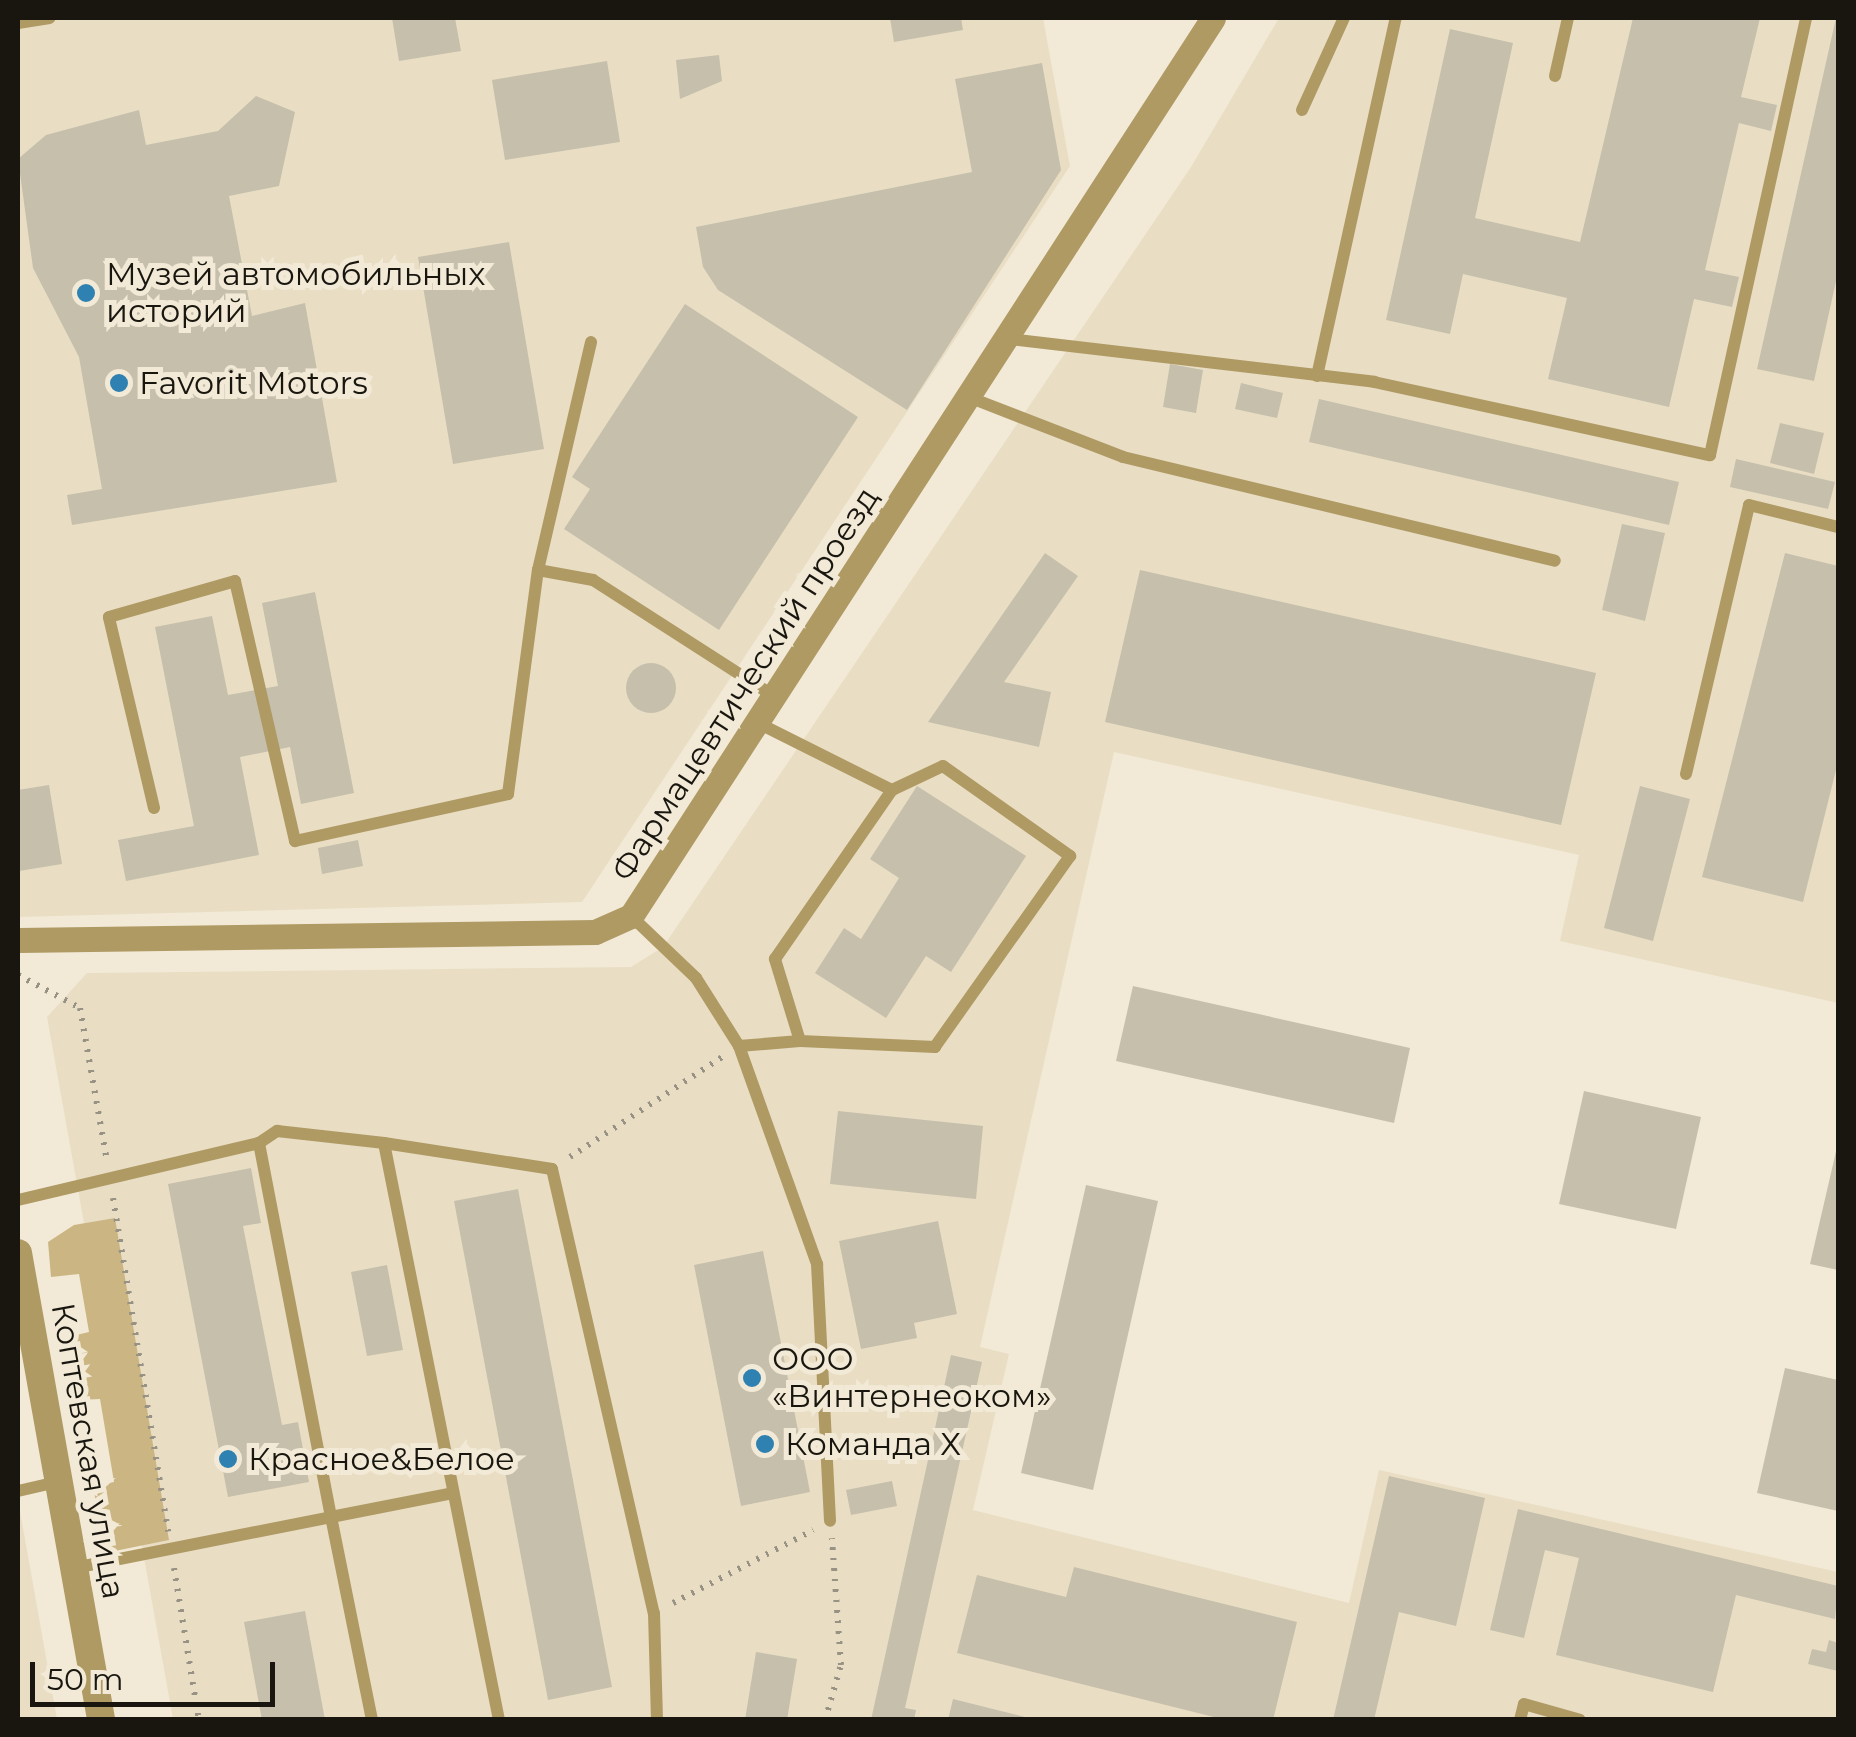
<!DOCTYPE html>
<html>
<head>
<meta charset="utf-8">
<style>
  body { margin:0 }
  #map { position:relative; width:1856px; height:1737px; overflow:hidden; background:#f2ead7; font-family:Montserrat,sans-serif }
  div>[style] { position:absolute }
  [style*='--x'] { left:calc(var(--x)*1px); top:calc(var(--y)*1px); width:calc(var(--w)*1px); rotate:calc(var(--a)*1deg) }
  .built>* { inset:0; background:#e9dec4 }
  .green>* { inset:0; background:#cbb683 }
  .building>* { inset:0; background:#c6bfac }
  .round { border-radius:50% }
  .path>* { height:6px; margin-top:-3px; transform-origin:0; background:repeating-linear-gradient(90deg,#989284 0 2.5px,transparent 0 10.5px) }
  .service>* { height:12px; margin:-6px; padding:0 6px; transform-origin:6px; border-radius:6px; background:#af9a64 }
  .minor>* { height:25px; margin:-12.5px; padding:0 12.5px; transform-origin:12.5px; border-radius:12.5px; background:#af9a64 }
  .tertiary>* { height:28px; margin:-14px; padding:0 14px; transform-origin:14px; border-radius:14px; background:#af9a64 }
  .dots>* { width:28px; height:28px; translate:-50% -50%; box-sizing:border-box; border:5px solid #f2ead7; border-radius:50% }
  span { translate:-50% -50%; white-space:nowrap; text-align:center; line-height:1.15; -webkit-text-stroke:10px #f2ead7; paint-order:stroke }
  .poi-label { font-size:32px; color:#18160f }
  .left { translate:0 -50%; text-align:left }
  .street-label { font-size:32px; color:#18160f }
  .frame { position:absolute; inset:0; border:20px solid #18160f; pointer-events:none }
  .scale { position:absolute; left:30px; top:1662px; width:245px; height:45px; box-sizing:border-box; border:5px solid #18160f; border-top:0; padding-left:12px; font-size:30px; line-height:35px; white-space:nowrap; color:#18160f; -webkit-text-stroke:8px #f2ead7; paint-order:stroke }
</style>
</head>
<body>
<div id="map">
  <div class="built">
    <div style="clip-path:polygon(18px 18px,1043px 18px,1070px 166px,582px 902px,18px 917px)"></div>
    <div style="clip-path:polygon(1279px 18px,1838px 18px,1838px 1003px,1560px 941px,1579px 855px,1114px 752px,980px 1347px,1009px 1354px,973px 1510px,1349px 1603px,1379px 1470px,1838px 1572px,1838px 1719px,173px 1719px,47px 1017px,87px 973px,631px 967px,663px 947px,1191px 167px)"></div>
    <div style="clip-path:polygon(18px 1500px,57px 1719px,18px 1719px)"></div>
  </div>
  <div class="green">
    <div style="clip-path:polygon(115px 1218px,169px 1540px,105px 1553px,93px 1486px,114px 1482px,100px 1399px,79px 1400px,68px 1337px,89px 1332px,79px 1274px,51px 1277px,48px 1242px,74px 1225px)"></div>
  </div>
  <div class="building">
    <div style="clip-path:polygon(392px 18px,455px 18px,461px 51px,399px 61px)"></div>
    <div style="clip-path:polygon(890px 18px,961px 18px,963px 30px,894px 42px)"></div>
    <div style="clip-path:polygon(1633px 18px,1760px 18px,1741px 97px,1777px 105px,1771px 131px,1739px 123px,1705px 270px,1739px 277px,1732px 307px,1694px 299px,1669px 407px,1548px 379px,1567px 298px,1463px 274px,1450px 334px,1386px 320px,1450px 29px,1513px 43px,1475px 218px,1580px 242px)"></div>
    <div style="clip-path:polygon(1836px 18px,1838px 272px,1814px 381px,1757px 369px)"></div>
    <div style="clip-path:polygon(719px 55px,722px 81px,680px 99px,676px 60px)"></div>
    <div style="clip-path:polygon(607px 61px,620px 142px,505px 160px,492px 80px)"></div>
    <div style="clip-path:polygon(1042px 63px,1061px 170px,907px 410px,718px 290px,703px 267px,696px 227px,972px 172px,955px 79px)"></div>
    <div style="clip-path:polygon(256px 96px,295px 112px,279px 186px,229px 196px,252px 316px,305px 303px,337px 482px,72px 525px,67px 495px,102px 489px,79px 357px,33px 268px,18px 159px,46px 135px,139px 110px,146px 145px,218px 131px)"></div>
    <div style="clip-path:polygon(509px 242px,544px 449px,453px 464px,418px 257px)"></div>
    <div style="clip-path:polygon(685px 304px,858px 417px,719px 630px,564px 529px,590px 489px,572px 477px)"></div>
    <div style="clip-path:polygon(1170px 364px,1203px 370px,1196px 413px,1163px 407px)"></div>
    <div style="clip-path:polygon(1241px 383px,1283px 393px,1277px 418px,1235px 409px)"></div>
    <div style="clip-path:polygon(1319px 399px,1679px 482px,1669px 525px,1309px 442px)"></div>
    <div style="clip-path:polygon(1780px 423px,1824px 433px,1814px 474px,1770px 463px)"></div>
    <div style="clip-path:polygon(1736px 459px,1835px 482px,1828px 509px,1730px 487px)"></div>
    <div style="clip-path:polygon(1622px 524px,1665px 533px,1645px 621px,1602px 610px)"></div>
    <div style="clip-path:polygon(1045px 553px,1078px 576px,1004px 682px,1051px 692px,1039px 747px,928px 722px)"></div>
    <div style="clip-path:polygon(1785px 553px,1838px 566px,1838px 762px,1803px 902px,1702px 877px)"></div>
    <div style="clip-path:polygon(1140px 570px,1596px 673px,1561px 825px,1105px 722px)"></div>
    <div style="clip-path:polygon(315px 592px,354px 793px,301px 804px,290px 747px,240px 757px,259px 855px,126px 881px,118px 840px,194px 826px,155px 627px,212px 616px,228px 695px,278px 686px,262px 603px)"></div>
    <div class="round" style="left:626px;top:663px;width:50px;height:50px"></div>
    <div style="clip-path:polygon(49px 785px,62px 864px,19px 871px,18px 790px)"></div>
    <div style="clip-path:polygon(917px 786px,1026px 856px,951px 972px,926px 956px,886px 1018px,815px 973px,844px 928px,861px 939px,899px 878px,870px 859px)"></div>
    <div style="clip-path:polygon(1640px 786px,1690px 799px,1653px 941px,1604px 928px)"></div>
    <div style="clip-path:polygon(358px 840px,363px 866px,322px 874px,318px 848px)"></div>
    <div style="clip-path:polygon(1133px 986px,1410px 1048px,1394px 1123px,1116px 1061px)"></div>
    <div style="clip-path:polygon(1584px 1091px,1701px 1117px,1676px 1229px,1559px 1204px)"></div>
    <div style="clip-path:polygon(838px 1111px,983px 1126px,976px 1199px,830px 1184px)"></div>
    <div style="clip-path:polygon(1837px 1147px,1838px 1147px,1838px 1270px,1810px 1264px)"></div>
    <div style="clip-path:polygon(251px 1168px,261px 1223px,243px 1226px,282px 1425px,298px 1422px,309px 1482px,228px 1497px,168px 1184px)"></div>
    <div style="clip-path:polygon(1086px 1185px,1158px 1201px,1093px 1490px,1021px 1473px)"></div>
    <div style="clip-path:polygon(518px 1189px,612px 1687px,548px 1700px,454px 1201px)"></div>
    <div style="clip-path:polygon(938px 1221px,957px 1314px,914px 1323px,917px 1338px,861px 1349px,839px 1241px)"></div>
    <div style="clip-path:polygon(763px 1251px,810px 1492px,741px 1506px,694px 1265px)"></div>
    <div style="clip-path:polygon(387px 1265px,403px 1350px,367px 1356px,351px 1272px)"></div>
    <div style="clip-path:polygon(951px 1355px,982px 1362px,905px 1708px,916px 1710px,914px 1720px,871px 1720px)"></div>
    <div style="clip-path:polygon(1785px 1368px,1838px 1380px,1838px 1511px,1757px 1493px)"></div>
    <div style="clip-path:polygon(1389px 1476px,1485px 1498px,1456px 1626px,1399px 1612px,1374px 1720px,1333px 1720px)"></div>
    <div style="clip-path:polygon(892px 1481px,897px 1506px,851px 1515px,846px 1490px)"></div>
    <div style="clip-path:polygon(1518px 1509px,1838px 1586px,1835px 1619px,1736px 1595px,1713px 1692px,1556px 1655px,1579px 1558px,1545px 1550px,1524px 1638px,1490px 1630px)"></div>
    <div style="clip-path:polygon(1074px 1567px,1297px 1622px,1273px 1720px,1226px 1720px,957px 1653px,977px 1575px,1066px 1597px)"></div>
    <div style="clip-path:polygon(305px 1611px,325px 1720px,262px 1720px,244px 1622px)"></div>
    <div style="clip-path:polygon(1829px 1640px,1838px 1643px,1838px 1671px,1808px 1664px,1812px 1649px,1826px 1652px)"></div>
    <div style="clip-path:polygon(756px 1652px,797px 1659px,787px 1720px,745px 1720px)"></div>
    <div style="clip-path:polygon(953px 1699px,1029px 1718px,1028px 1720px,948px 1720px)"></div>
  </div>
  <div class="path">
    <div style="--x:18;--y:975;--w:70;--a:28"></div>
    <div style="--x:80;--y:1008;--w:155;--a:80"></div>
    <div style="--x:570;--y:1157;--w:182;--a:-33.3"></div>
    <div style="--x:113;--y:1198;--w:338;--a:80.6"></div>
    <div style="--x:174;--y:1568;--w:154;--a:80.7"></div>
    <div style="--x:673;--y:1603;--w:158;--a:-27.5"></div>
    <div style="--x:825;--y:1720;--w:57;--a:-73.8"></div>
    <div style="--x:841;--y:1665;--w:127;--a:-94.1"></div>
  </div>
  <div class="service">
    <div style="--x:18;--y:23;--w:32;--a:-9"></div>
    <div style="--x:1555;--y:76;--w:59;--a:-77.4"></div>
    <div style="--x:1302;--y:110;--w:101;--a:-65.5"></div>
    <div style="--x:1010;--y:339;--w:367;--a:6.7"></div>
    <div style="--x:1374;--y:382;--w:344;--a:12.3"></div>
    <div style="--x:1710;--y:455;--w:447;--a:-77.6"></div>
    <div style="--x:1317;--y:376;--w:367;--a:-77.6"></div>
    <div style="--x:971;--y:398;--w:163;--a:21.2"></div>
    <div style="--x:1123;--y:457;--w:444;--a:13.5"></div>
    <div style="--x:538;--y:570;--w:234;--a:-76.9"></div>
    <div style="--x:758;--y:723;--w:150;--a:26.6"></div>
    <div style="--x:892;--y:790;--w:56;--a:-25.2"></div>
    <div style="--x:943;--y:766;--w:156;--a:35.3"></div>
    <div style="--x:1070;--y:856;--w:234;--a:125.3"></div>
    <div style="--x:935;--y:1047;--w:135;--a:-177.5"></div>
    <div style="--x:800;--y:1041;--w:86;--a:-107"></div>
    <div style="--x:775;--y:959;--w:206;--a:-55.3"></div>
    <div style="--x:1686;--y:774;--w:276;--a:-76.8"></div>
    <div style="--x:1749;--y:505;--w:92;--a:13.9"></div>
    <div style="--x:154;--y:808;--w:196;--a:-103.3"></div>
    <div style="--x:109;--y:617;--w:131;--a:-15.9"></div>
    <div style="--x:235;--y:581;--w:267;--a:77"></div>
    <div style="--x:295;--y:841;--w:218;--a:-12.4"></div>
    <div style="--x:508;--y:794;--w:226;--a:-82.4"></div>
    <div style="--x:538;--y:570;--w:56;--a:10.3"></div>
    <div style="--x:593;--y:580;--w:215;--a:32.7"></div>
    <div style="--x:631;--y:916;--w:90;--a:43.6"></div>
    <div style="--x:696;--y:978;--w:80;--a:57.7"></div>
    <div style="--x:739;--y:1046;--w:232;--a:70.3"></div>
    <div style="--x:817;--y:1264;--w:257;--a:87.1"></div>
    <div style="--x:739;--y:1046;--w:61;--a:-4.7"></div>
    <div style="--x:384;--y:1143;--w:170;--a:8.8"></div>
    <div style="--x:552;--y:1169;--w:456;--a:77.1"></div>
    <div style="--x:654;--y:1613;--w:107;--a:88.4"></div>
    <div style="--x:18;--y:1200;--w:248;--a:-13.3"></div>
    <div style="--x:259;--y:1143;--w:22;--a:-34"></div>
    <div style="--x:277;--y:1131;--w:108;--a:6.4"></div>
    <div style="--x:384;--y:1143;--w:588;--a:78.73"></div>
    <div style="--x:18;--y:1491;--w:40;--a:-13"></div>
    <div style="--x:74;--y:1568;--w:262;--a:-11.2"></div>
    <div style="--x:331;--y:1517;--w:381;--a:-100.9"></div>
    <div style="--x:372;--y:1720;--w:207;--a:-101.4"></div>
    <div style="--x:331;--y:1517;--w:124;--a:-11.1"></div>
    <div style="--x:1520;--y:1720;--w:16;--a:-76"></div>
    <div style="--x:1524;--y:1704;--w:58;--a:15.9"></div>
  </div>
  <div class="minor">
    <div style="--x:18;--y:940;--w:577;--a:-0.79"></div>
    <div style="--x:595;--y:932;--w:39;--a:-24"></div>
    <div style="--x:631;--y:916;--w:1070;--a:-57.05"></div>
  </div>
  <div class="tertiary">
    <div style="--x:18;--y:1253;--w:474;--a:79.9"></div>
  </div>
  <div class="dots">
    <div style="left:86px;top:293px;background:#2e81b1"></div>
    <div style="left:119px;top:383px;background:#2e81b1"></div>
    <div style="left:752px;top:1378px;background:#2e81b1"></div>
    <div style="left:765px;top:1444px;background:#2e81b1"></div>
    <div style="left:228px;top:1459px;background:#2e81b1"></div>
  </div>
  <div class="poi-label">
    <span class="left" style="left:106px;top:293px">Музей автомобильных<br>историй</span>
    <span class="left" style="left:139px;top:383px">Favorit Motors</span>
    <span class="left" style="left:772px;top:1378px">ООО<br>«Винтернеоком»</span>
    <span class="left" style="left:785px;top:1444px">Команда Х</span>
    <span class="left" style="left:248px;top:1459px">Красное&amp;Белое</span>
  </div>
  <div class="street-label">
    <span style="left:745px;top:684px;rotate:-57deg">Фармацевтический проезд</span>
    <span style="left:88px;top:1451px;rotate:80deg">Коптевская улица</span>
  </div>
  <div class="frame"></div>
  <div class="scale">50 m</div>
</div>
</body>
</html>
